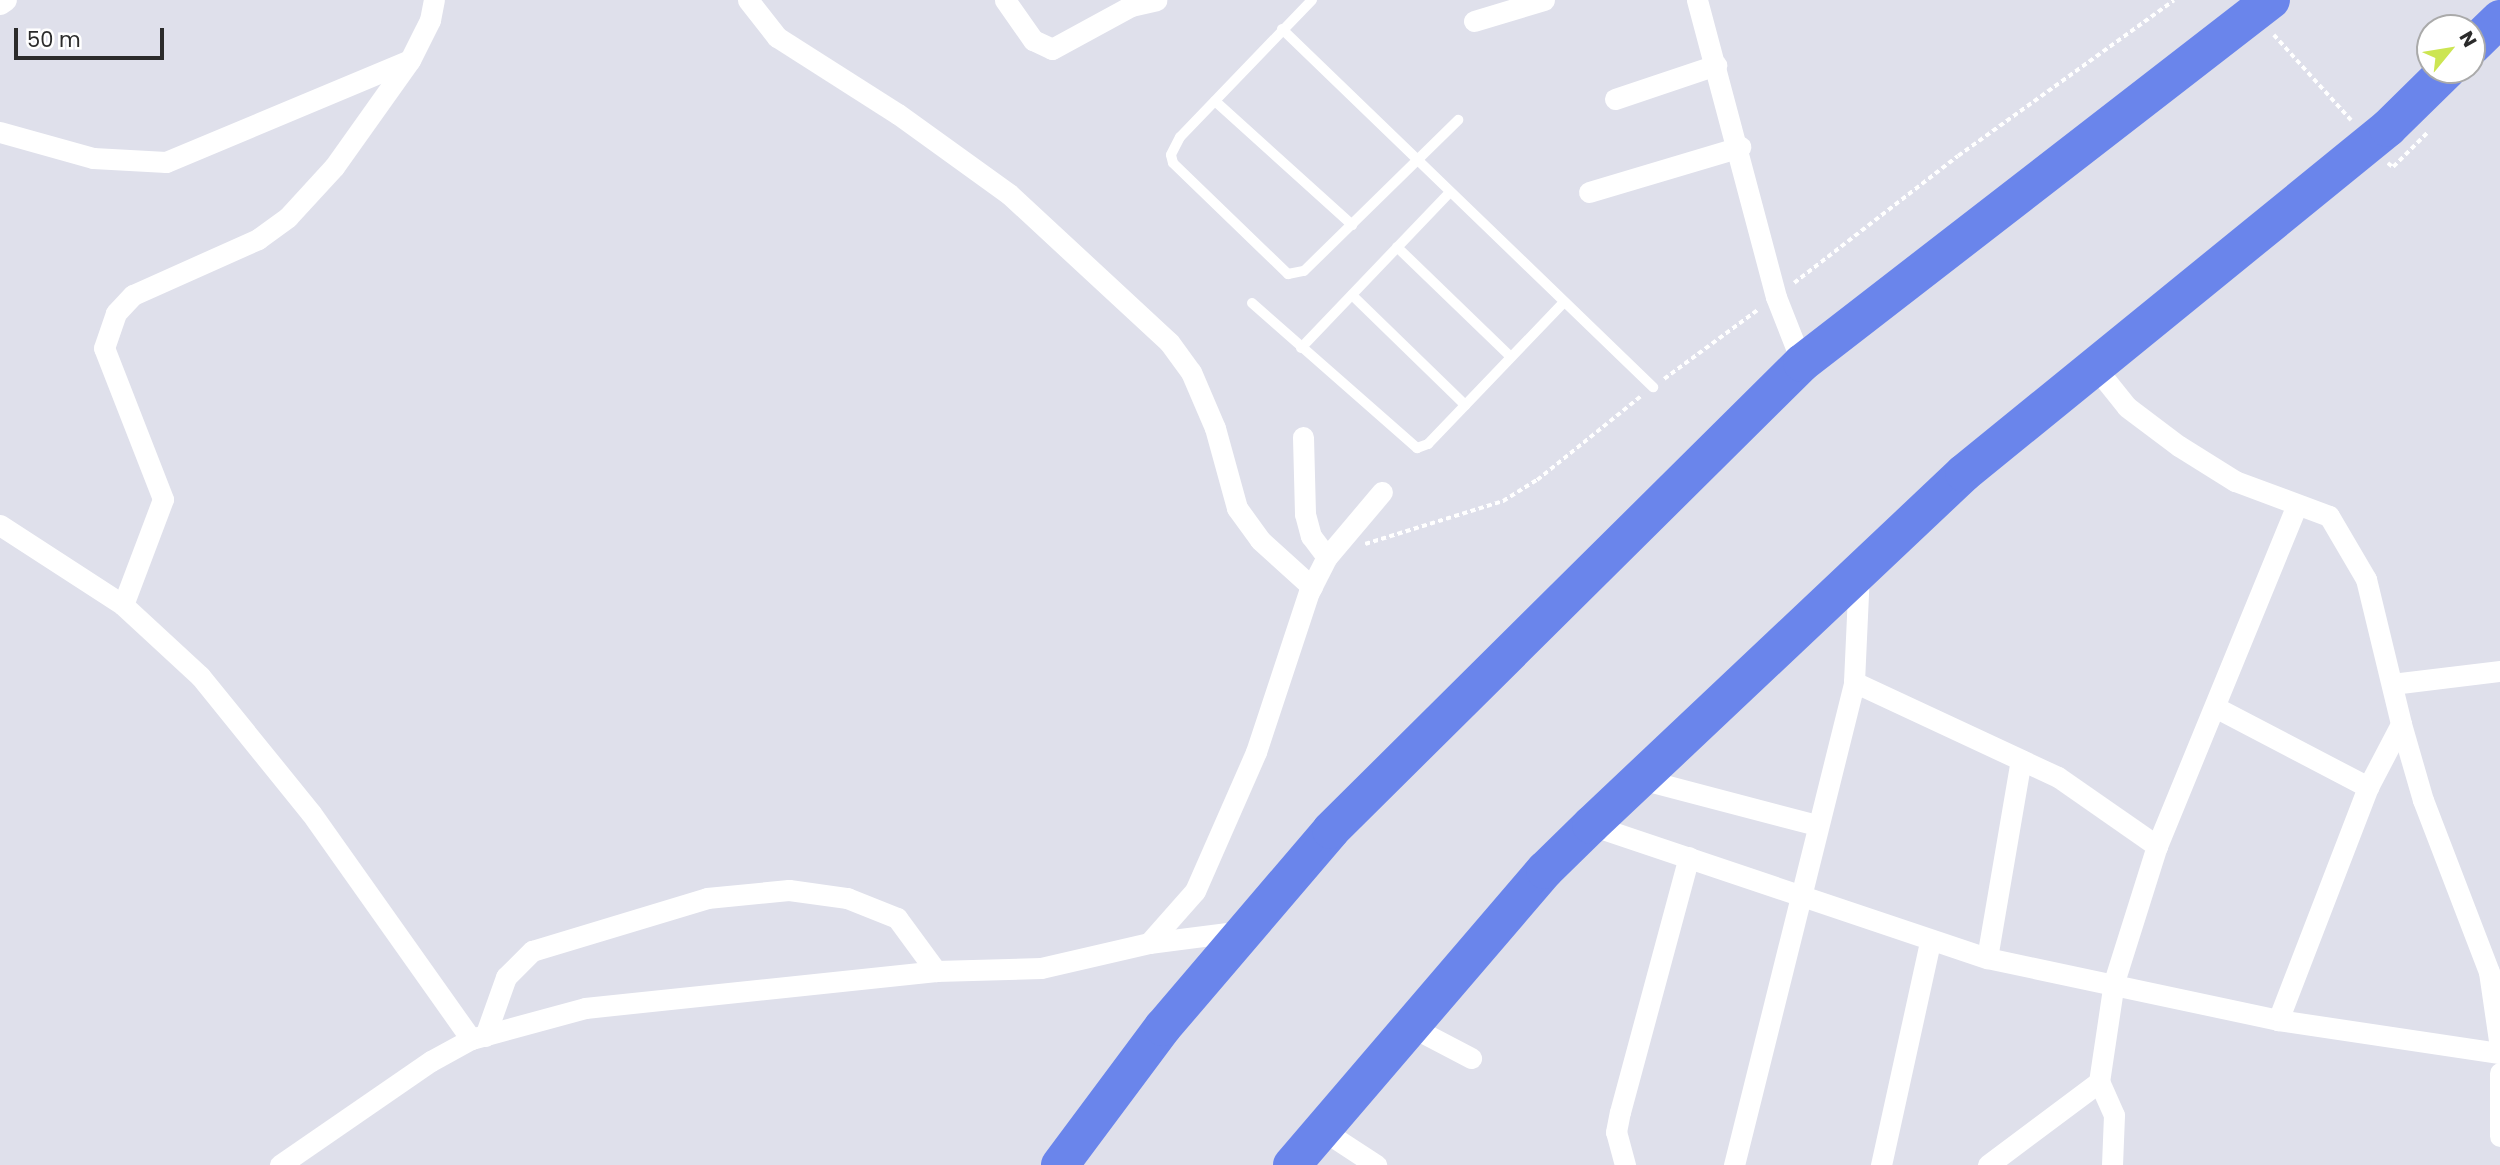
<!DOCTYPE html>
<html>
<head>
<meta charset="utf-8">
<style>
  body { margin:0 }
  #map { position:relative; width:2500px; height:1165px; overflow:hidden; background:#dfe0eb; font-family:Poppins,sans-serif }
  div>[style] { position:absolute }
  [style*='--x'] { left:calc(var(--x)*1px); top:calc(var(--y)*1px); width:calc(var(--w)*1px); rotate:calc(var(--a)*1deg) }
  .path>* { height:3.5px; margin-top:-1.75px; transform-origin:0; background:repeating-linear-gradient(90deg,#fff 0 5px,transparent 0 8.5px) }
  .lane>* { height:10px; margin:-5px; padding:0 5px; transform-origin:5px; border-radius:5px; background:#fff }
  .street>* { height:21px; margin:-10.5px; padding:0 10.5px; transform-origin:10.5px; border-radius:10.5px; background:#fff }
  .highway>* { height:38px; margin:-19px; padding:0 19px; transform-origin:19px; border-radius:19px; background:#6a85eb }
  span { translate:-50% -50%; white-space:nowrap; text-align:center; line-height:1.15; -webkit-text-stroke:5px #fff; paint-order:stroke }
  .north { position:absolute; left:2416px; top:14px; width:70px; height:70px; box-sizing:border-box; background:#fff; border:2px solid #aaa; border-radius:50%; rotate:60deg; font-size:19px; font-weight:700; line-height:28px; text-align:center; color:#2b2b2b }
  .north::after { content:''; display:block; margin:auto; width:24px; height:32px; background:#cce552; clip-path:polygon(50% 0,100% 100%,50% 72%,0 100%) }
  .scale { position:absolute; left:14px; top:28px; width:150px; height:32px; box-sizing:border-box; border:4px solid #2b2b2b; border-top:0; padding-left:9px; font-size:21px; line-height:24px; white-space:nowrap; color:#2b2b2b; -webkit-text-stroke:5px #fff; paint-order:stroke }
</style>
</head>
<body>
<div id="map">
  <div class="path">
    <div style="--x:2274;--y:35;--w:115;--a:47.8"></div>
    <div style="--x:2388;--y:163;--w:6;--a:39"></div>
    <div style="--x:2393;--y:167;--w:48;--a:-45"></div>
    <div style="--x:1794;--y:283;--w:207;--a:-37.8"></div>
    <div style="--x:1958;--y:156;--w:266;--a:-35.8"></div>
    <div style="--x:1664;--y:379;--w:118;--a:-36.4"></div>
    <div style="--x:1365;--y:544;--w:145;--a:-17.3"></div>
    <div style="--x:1503;--y:501;--w:40;--a:-32"></div>
    <div style="--x:1537;--y:480;--w:134;--a:-38.9"></div>
  </div>
  <div class="lane">
    <div style="--x:1312;--y:0;--w:190;--a:133.9"></div>
    <div style="--x:1180;--y:137;--w:20;--a:117"></div>
    <div style="--x:1171;--y:155;--w:8;--a:76"></div>
    <div style="--x:1173;--y:163;--w:160;--a:44"></div>
    <div style="--x:1288;--y:274;--w:16;--a:-11"></div>
    <div style="--x:1304;--y:271;--w:216;--a:-44.4"></div>
    <div style="--x:1282;--y:29;--w:516;--a:43.98"></div>
    <div style="--x:1215;--y:101;--w:185;--a:42.1"></div>
    <div style="--x:1397;--y:247;--w:158;--a:44"></div>
    <div style="--x:1352;--y:295;--w:158;--a:44.2"></div>
    <div style="--x:1252;--y:303;--w:220;--a:41.3"></div>
    <div style="--x:1417;--y:448;--w:12;--a:-20"></div>
    <div style="--x:1428;--y:444;--w:197;--a:-46.2"></div>
    <div style="--x:1301;--y:348;--w:216;--a:-46.3"></div>
  </div>
  <div class="street">
    <div style="--x:748;--y:0;--w:47;--a:51.9"></div>
    <div style="--x:777;--y:37;--w:143;--a:32.5"></div>
    <div style="--x:898;--y:114;--w:137;--a:35.8"></div>
    <div style="--x:1009;--y:194;--w:218;--a:42.8"></div>
    <div style="--x:1169;--y:342;--w:37;--a:54"></div>
    <div style="--x:1191;--y:372;--w:61;--a:66.8"></div>
    <div style="--x:1215;--y:428;--w:83;--a:74.6"></div>
    <div style="--x:1237;--y:508;--w:39;--a:54"></div>
    <div style="--x:1260;--y:540;--w:70;--a:42.1"></div>
    <div style="--x:1005;--y:0;--w:49;--a:55"></div>
    <div style="--x:1033;--y:40;--w:21;--a:25"></div>
    <div style="--x:1052;--y:49;--w:90;--a:-28.6"></div>
    <div style="--x:1131;--y:6;--w:26;--a:-13"></div>
    <div style="--x:1697;--y:0;--w:307;--a:75.1"></div>
    <div style="--x:1776;--y:297;--w:71;--a:68.5"></div>
    <div style="--x:0;--y:4;--w:7;--a:-34"></div>
    <div style="--x:1474;--y:21;--w:73;--a:-16.7"></div>
    <div style="--x:1615;--y:99;--w:107;--a:-18.6"></div>
    <div style="--x:0;--y:132;--w:97;--a:15.6"></div>
    <div style="--x:93;--y:158;--w:73;--a:3.1"></div>
    <div style="--x:166;--y:162;--w:262;--a:-22.7"></div>
    <div style="--x:1589;--y:192;--w:158;--a:-16.6"></div>
    <div style="--x:2095;--y:367;--w:51;--a:51.3"></div>
    <div style="--x:2127;--y:407;--w:65;--a:36.9"></div>
    <div style="--x:2179;--y:446;--w:66;--a:32"></div>
    <div style="--x:2235;--y:481;--w:100;--a:20.4"></div>
    <div style="--x:2329;--y:516;--w:73;--a:59.6"></div>
    <div style="--x:2366;--y:579;--w:149;--a:76.4"></div>
    <div style="--x:2401;--y:724;--w:71;--a:117.6"></div>
    <div style="--x:2368;--y:787;--w:250;--a:111.1"></div>
    <div style="--x:1303;--y:437;--w:77;--a:88.5"></div>
    <div style="--x:1305;--y:514;--w:23;--a:75"></div>
    <div style="--x:1311;--y:536;--w:26;--a:53"></div>
    <div style="--x:0;--y:525;--w:147;--a:33"></div>
    <div style="--x:123;--y:605;--w:105;--a:42.7"></div>
    <div style="--x:200;--y:676;--w:176;--a:51"></div>
    <div style="--x:311;--y:813;--w:277;--a:54.7"></div>
    <div style="--x:123;--y:605;--w:113;--a:-69.3"></div>
    <div style="--x:163;--y:499;--w:162;--a:-111.3"></div>
    <div style="--x:104;--y:348;--w:37;--a:-71"></div>
    <div style="--x:116;--y:313;--w:25;--a:-47"></div>
    <div style="--x:133;--y:295;--w:137;--a:-24.1"></div>
    <div style="--x:258;--y:239;--w:37;--a:-36"></div>
    <div style="--x:288;--y:217;--w:68;--a:-47.4"></div>
    <div style="--x:334;--y:167;--w:131;--a:-54.6"></div>
    <div style="--x:410;--y:60;--w:45;--a:-63.4"></div>
    <div style="--x:430;--y:20;--w:20;--a:-79"></div>
    <div style="--x:1854;--y:682;--w:225;--a:25"></div>
    <div style="--x:2058;--y:777;--w:121;--a:34.9"></div>
    <div style="--x:2392;--y:684;--w:109;--a:-6.9"></div>
    <div style="--x:2215;--y:707;--w:173;--a:27.6"></div>
    <div style="--x:2401;--y:724;--w:79;--a:73.9"></div>
    <div style="--x:2423;--y:800;--w:184;--a:69"></div>
    <div style="--x:2489;--y:972;--w:76;--a:81.7"></div>
    <div style="--x:1641;--y:779;--w:181;--a:14.7"></div>
    <div style="--x:1591;--y:825;--w:418;--a:18.6"></div>
    <div style="--x:1987;--y:958;--w:298;--a:12"></div>
    <div style="--x:2278;--y:1020;--w:224;--a:8.5"></div>
    <div style="--x:1149;--y:943;--w:69;--a:-48.5"></div>
    <div style="--x:1195;--y:891;--w:152;--a:-66.3"></div>
    <div style="--x:1256;--y:752;--w:169;--a:-71.7"></div>
    <div style="--x:1309;--y:592;--w:39;--a:-63"></div>
    <div style="--x:1327;--y:557;--w:85;--a:-49.8"></div>
    <div style="--x:1987;--y:958;--w:201;--a:-80.3"></div>
    <div style="--x:1410;--y:1026;--w:69;--a:27.7"></div>
    <div style="--x:485;--y:1036;--w:63;--a:-70.4"></div>
    <div style="--x:506;--y:977;--w:37;--a:-45"></div>
    <div style="--x:532;--y:951;--w:183;--a:-16.8"></div>
    <div style="--x:707;--y:898;--w:82;--a:-5.6"></div>
    <div style="--x:789;--y:890;--w:59;--a:7.9"></div>
    <div style="--x:847;--y:898;--w:54;--a:21.8"></div>
    <div style="--x:897;--y:918;--w:66;--a:53.7"></div>
    <div style="--x:2500;--y:1073;--w:63;--a:90"></div>
    <div style="--x:1321;--y:1129;--w:66;--a:33.2"></div>
    <div style="--x:280;--y:1165;--w:183;--a:-34.6"></div>
    <div style="--x:431;--y:1061;--w:46;--a:-28.8"></div>
    <div style="--x:471;--y:1039;--w:118;--a:-15.2"></div>
    <div style="--x:585;--y:1008;--w:353;--a:-6"></div>
    <div style="--x:936;--y:971;--w:105;--a:-1.6"></div>
    <div style="--x:1041;--y:968;--w:111;--a:-13"></div>
    <div style="--x:1149;--y:943;--w:95;--a:-7.3"></div>
    <div style="--x:1625;--y:1165;--w:34;--a:-105"></div>
    <div style="--x:1616;--y:1132;--w:20;--a:-79"></div>
    <div style="--x:1620;--y:1112;--w:264;--a:-74.9"></div>
    <div style="--x:1734;--y:1165;--w:498;--a:-76"></div>
    <div style="--x:1854;--y:682;--w:109;--a:-87.4"></div>
    <div style="--x:1881;--y:1165;--w:227;--a:-77.6"></div>
    <div style="--x:1988;--y:1165;--w:139;--a:-36.8"></div>
    <div style="--x:2112;--y:1165;--w:50;--a:-87.7"></div>
    <div style="--x:2114;--y:1115;--w:36;--a:-114"></div>
    <div style="--x:2099;--y:1082;--w:101;--a:-81.5"></div>
    <div style="--x:2114;--y:982;--w:143;--a:-72.5"></div>
    <div style="--x:2157;--y:846;--w:366;--a:-67.7"></div>
  </div>
  <div class="highway">
    <div style="--x:2472;--y:46;--w:39;--a:-44"></div>
    <div style="--x:1060;--y:1165;--w:172;--a:-53.3"></div>
    <div style="--x:1163;--y:1027;--w:259;--a:-49.5"></div>
    <div style="--x:1331;--y:830;--w:663;--a:-44.76"></div>
    <div style="--x:1802;--y:363;--w:593;--a:-37.74"></div>
    <div style="--x:1292;--y:1165;--w:389;--a:-49.4"></div>
    <div style="--x:1545;--y:870;--w:64;--a:-44.4"></div>
    <div style="--x:1591;--y:825;--w:513;--a:-43.34"></div>
    <div style="--x:1964;--y:473;--w:547;--a:-39.13"></div>
    <div style="--x:2388;--y:128;--w:83;--a:-44.5"></div>
  </div>
  <div class="north">N</div>
  <div class="scale">50 m</div>
</div>
</body>
</html>
